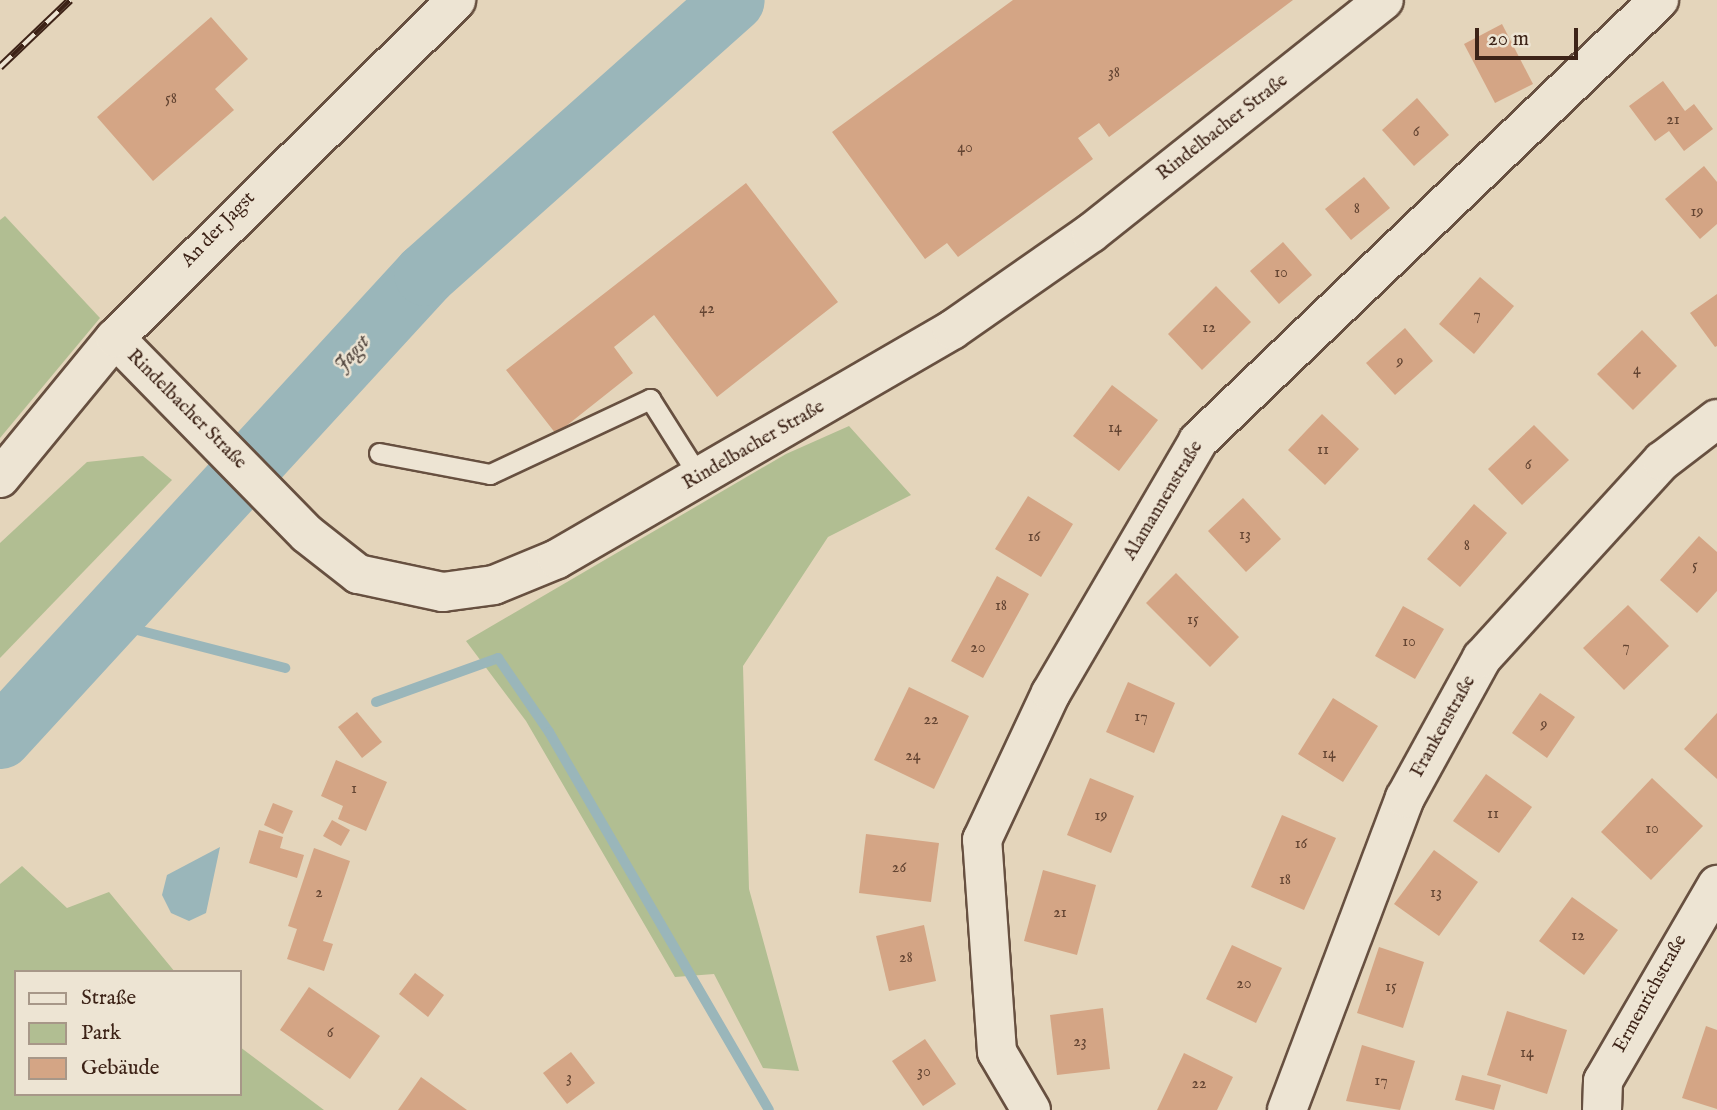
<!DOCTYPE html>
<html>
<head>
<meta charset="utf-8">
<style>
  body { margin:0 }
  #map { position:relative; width:1717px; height:1110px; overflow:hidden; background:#e4d5bb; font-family:"IM FELL English",serif }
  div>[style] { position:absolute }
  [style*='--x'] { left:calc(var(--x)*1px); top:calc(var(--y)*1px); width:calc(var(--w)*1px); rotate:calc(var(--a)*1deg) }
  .green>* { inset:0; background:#b1be92 }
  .water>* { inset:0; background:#9ab6ba }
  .stream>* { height:10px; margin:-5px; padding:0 5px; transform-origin:5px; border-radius:5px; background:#9ab6ba }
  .river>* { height:63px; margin:-31.5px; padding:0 31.5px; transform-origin:31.5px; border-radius:31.5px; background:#9ab6ba }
  .building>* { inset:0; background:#d4a585 }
  .roads { filter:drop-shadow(2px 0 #675040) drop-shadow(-2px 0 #675040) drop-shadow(0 2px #675040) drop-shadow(0 -2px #675040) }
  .service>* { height:19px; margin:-9.5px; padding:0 9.5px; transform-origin:9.5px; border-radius:9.5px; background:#ede4d3 }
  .minor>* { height:38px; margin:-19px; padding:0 19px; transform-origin:19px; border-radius:19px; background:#ede4d3 }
  .rail>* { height:8px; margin-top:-4px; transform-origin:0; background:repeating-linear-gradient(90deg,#ede4d3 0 16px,#3d2317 0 32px); box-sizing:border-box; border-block:2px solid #3d2317 }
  span { translate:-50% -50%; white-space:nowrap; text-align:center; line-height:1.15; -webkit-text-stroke:5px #ede4d3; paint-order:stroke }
  .number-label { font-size:16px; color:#634432 }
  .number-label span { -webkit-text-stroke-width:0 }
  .street-label { font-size:19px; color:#3d2317 }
  .water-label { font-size:21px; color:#544840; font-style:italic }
  .legend { position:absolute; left:14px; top:970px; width:228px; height:126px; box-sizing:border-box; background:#ede4d3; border:2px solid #a79788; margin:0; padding:9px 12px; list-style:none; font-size:21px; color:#3d2317 }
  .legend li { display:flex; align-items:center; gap:14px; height:35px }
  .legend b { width:35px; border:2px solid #a79788 }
  .scale { position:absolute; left:1475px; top:28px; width:103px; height:32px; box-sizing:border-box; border:4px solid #3d2317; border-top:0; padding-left:9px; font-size:21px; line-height:24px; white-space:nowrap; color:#3d2317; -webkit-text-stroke:5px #ede4d3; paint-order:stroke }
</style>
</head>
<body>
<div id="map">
  <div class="green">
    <div style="clip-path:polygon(5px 216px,100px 318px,0 438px,0 220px)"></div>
    <div style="clip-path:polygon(849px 426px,911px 495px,828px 537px,743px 666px,749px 889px,799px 1071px,763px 1068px,714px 974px,675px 977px,526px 721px,466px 641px,786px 454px)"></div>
    <div style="clip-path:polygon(143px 456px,172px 480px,0 658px,0 543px,87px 462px)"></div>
    <div style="clip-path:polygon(22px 866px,67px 908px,109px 892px,175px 972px,16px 972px,16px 1094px,240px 1094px,240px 1047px,324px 1110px,0 1110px,0 884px)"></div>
  </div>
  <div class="water">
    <div style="clip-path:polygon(220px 847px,206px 913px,189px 921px,171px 913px,162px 895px,167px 875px)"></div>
  </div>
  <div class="stream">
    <div style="--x:110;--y:623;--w:181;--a:14.4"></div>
    <div style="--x:376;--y:702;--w:130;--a:-19.8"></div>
    <div style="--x:498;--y:658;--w:90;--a:55.4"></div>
    <div style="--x:549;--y:732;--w:437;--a:59.8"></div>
  </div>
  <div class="river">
    <div style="--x:0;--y:737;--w:628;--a:-47.45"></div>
    <div style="--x:425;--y:274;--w:412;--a:-41.7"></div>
  </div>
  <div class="building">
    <div style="clip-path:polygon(1013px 0,1293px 0,1109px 137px,1099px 123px,1078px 138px,1093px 159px,958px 257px,947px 243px,925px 259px,832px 132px)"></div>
    <div style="clip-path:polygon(211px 17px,248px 59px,215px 89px,234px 110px,153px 181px,97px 117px)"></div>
    <div style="clip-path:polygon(1502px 24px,1533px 84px,1495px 103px,1464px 44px)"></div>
    <div style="clip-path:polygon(1663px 81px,1685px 111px,1694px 104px,1713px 129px,1684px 151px,1669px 131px,1655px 141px,1629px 106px)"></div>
    <div style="clip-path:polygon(1417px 98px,1449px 135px,1414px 166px,1382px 130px)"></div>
    <div style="clip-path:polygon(1704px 166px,1717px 182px,1717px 224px,1700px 239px,1665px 199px)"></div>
    <div style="clip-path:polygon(1364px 177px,1390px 208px,1351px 240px,1325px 209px)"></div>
    <div style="clip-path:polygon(746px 183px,838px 302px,717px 397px,654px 315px,614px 347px,633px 373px,556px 434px,506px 370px)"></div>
    <div style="clip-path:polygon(1283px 242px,1312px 275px,1279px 304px,1250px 271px)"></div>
    <div style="clip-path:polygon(1480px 277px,1514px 306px,1474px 354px,1439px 324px)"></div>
    <div style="clip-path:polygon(1216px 286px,1251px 322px,1202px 370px,1168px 334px)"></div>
    <div style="clip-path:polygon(1717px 294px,1717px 346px,1715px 347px,1690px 313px)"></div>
    <div style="clip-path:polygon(1405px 328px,1433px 361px,1395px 395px,1366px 363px)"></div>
    <div style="clip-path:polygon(1642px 330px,1677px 366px,1633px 410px,1597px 374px)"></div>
    <div style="clip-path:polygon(1112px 385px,1158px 420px,1119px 471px,1073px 436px)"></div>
    <div style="clip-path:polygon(1322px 414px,1359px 449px,1325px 485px,1288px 450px)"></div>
    <div style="clip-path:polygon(1534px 425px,1569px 460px,1522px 505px,1488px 469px)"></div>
    <div style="clip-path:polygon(1028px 496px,1073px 524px,1041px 577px,995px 549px)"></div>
    <div style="clip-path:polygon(1243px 498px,1281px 539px,1246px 572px,1208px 531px)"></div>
    <div style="clip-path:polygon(1474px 504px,1507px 533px,1460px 587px,1427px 559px)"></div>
    <div style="clip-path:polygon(1699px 536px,1717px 552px,1717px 591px,1697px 613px,1660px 580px)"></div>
    <div style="clip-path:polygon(1176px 573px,1239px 637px,1210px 667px,1146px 603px)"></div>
    <div style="clip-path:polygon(997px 576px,1029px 594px,983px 678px,951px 661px)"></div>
    <div style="clip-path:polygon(1628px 605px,1669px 646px,1624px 690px,1583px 648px)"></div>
    <div style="clip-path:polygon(1403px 606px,1444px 629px,1415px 679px,1375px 656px)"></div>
    <div style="clip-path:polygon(1128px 682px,1175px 703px,1154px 753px,1106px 732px)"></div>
    <div style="clip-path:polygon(909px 687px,969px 716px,934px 789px,874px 760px)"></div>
    <div style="clip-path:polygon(1540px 693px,1575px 717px,1547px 758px,1512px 733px)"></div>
    <div style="clip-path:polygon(1333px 698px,1378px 726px,1343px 782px,1298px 754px)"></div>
    <div style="clip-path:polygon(357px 712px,382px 742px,362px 758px,338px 727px)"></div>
    <div style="clip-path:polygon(1717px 713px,1717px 779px,1684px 749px)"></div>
    <div style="clip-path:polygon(336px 760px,387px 782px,366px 831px,338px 819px,343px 806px,321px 796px)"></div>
    <div style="clip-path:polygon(1486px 774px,1532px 807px,1499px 853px,1453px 821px)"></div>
    <div style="clip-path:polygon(1090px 778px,1134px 796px,1111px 853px,1067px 835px)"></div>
    <div style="clip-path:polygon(1652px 778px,1703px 826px,1651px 880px,1601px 832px)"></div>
    <div style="clip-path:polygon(273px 803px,293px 811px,283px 834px,264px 825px)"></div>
    <div style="clip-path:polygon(1282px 815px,1336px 838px,1304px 910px,1251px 887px)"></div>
    <div style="clip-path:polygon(332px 820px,350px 830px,341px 846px,323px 836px)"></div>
    <div style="clip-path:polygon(259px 830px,283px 837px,280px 848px,304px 855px,297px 878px,249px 863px)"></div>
    <div style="clip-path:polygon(866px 834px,939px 843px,931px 902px,859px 893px)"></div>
    <div style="clip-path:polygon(314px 848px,350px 861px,323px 941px,333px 944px,324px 971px,287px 959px,297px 929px,288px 926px)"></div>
    <div style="clip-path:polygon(1434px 850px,1478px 882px,1439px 936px,1394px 904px)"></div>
    <div style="clip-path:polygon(1043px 870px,1096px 885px,1077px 955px,1024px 941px)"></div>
    <div style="clip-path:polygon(1572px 897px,1618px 930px,1584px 975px,1539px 941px)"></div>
    <div style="clip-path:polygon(924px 925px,936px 981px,889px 991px,876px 936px)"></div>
    <div style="clip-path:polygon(1232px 945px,1282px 968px,1256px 1023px,1206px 999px)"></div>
    <div style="clip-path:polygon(1379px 947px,1424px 962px,1403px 1028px,1357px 1013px)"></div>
    <div style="clip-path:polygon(415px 973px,444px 995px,428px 1017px,399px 994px)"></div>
    <div style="clip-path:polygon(309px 987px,380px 1036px,350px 1079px,280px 1030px)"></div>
    <div style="clip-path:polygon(1103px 1008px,1110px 1069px,1057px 1075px,1050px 1015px)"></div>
    <div style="clip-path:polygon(1507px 1011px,1567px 1030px,1547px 1094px,1487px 1075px)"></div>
    <div style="clip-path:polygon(1706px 1026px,1717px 1030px,1717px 1109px,1682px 1098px)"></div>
    <div style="clip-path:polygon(925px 1039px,956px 1084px,923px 1106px,892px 1061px)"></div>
    <div style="clip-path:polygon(1362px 1045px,1415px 1061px,1400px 1110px,1346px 1101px)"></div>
    <div style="clip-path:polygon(571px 1052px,595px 1083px,567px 1104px,543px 1073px)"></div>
    <div style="clip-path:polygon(1184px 1053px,1233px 1077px,1217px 1110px,1157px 1110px)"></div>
    <div style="clip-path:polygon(1462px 1075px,1501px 1085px,1494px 1110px,1455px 1100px)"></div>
    <div style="clip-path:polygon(421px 1077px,467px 1110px,398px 1110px)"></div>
  </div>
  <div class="roads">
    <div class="service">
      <div style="--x:379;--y:453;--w:113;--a:10.7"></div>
      <div style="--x:490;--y:474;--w:177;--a:-25.1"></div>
      <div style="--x:650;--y:399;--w:93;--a:57.7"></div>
    </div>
    <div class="minor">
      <div style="--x:115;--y:338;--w:274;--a:45.6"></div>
      <div style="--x:307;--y:534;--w:65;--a:38.1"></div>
      <div style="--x:358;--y:574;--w:87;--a:12"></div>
      <div style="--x:443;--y:592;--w:51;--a:-7.8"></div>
      <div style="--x:494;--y:585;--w:68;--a:-22.4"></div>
      <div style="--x:557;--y:559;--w:457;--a:-30.1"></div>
      <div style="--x:952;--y:330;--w:169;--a:-34.9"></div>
      <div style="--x:1091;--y:233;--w:374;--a:-38.5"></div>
      <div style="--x:0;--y:478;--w:181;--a:-50.6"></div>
      <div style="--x:115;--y:338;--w:480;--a:-44.7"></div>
      <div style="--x:1031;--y:1110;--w:67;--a:-120.4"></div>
      <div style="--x:997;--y:1052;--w:213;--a:-94"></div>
      <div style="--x:982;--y:840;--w:162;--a:-64.9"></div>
      <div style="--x:1051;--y:693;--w:292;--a:-59.7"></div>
      <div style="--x:1198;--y:441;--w:638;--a:-43.73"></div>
      <div style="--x:1287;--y:1110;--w:334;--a:-69.3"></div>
      <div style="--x:1405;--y:798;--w:160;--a:-61.2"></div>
      <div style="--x:1482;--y:658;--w:267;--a:-47.6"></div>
      <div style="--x:1662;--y:461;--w:69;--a:-37.4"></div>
      <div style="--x:1602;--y:1110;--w:29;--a:-88"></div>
      <div style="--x:1603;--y:1081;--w:227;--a:-59.8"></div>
    </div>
  </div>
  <div class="rail">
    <div style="--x:0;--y:67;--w:97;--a:-43.7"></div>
  </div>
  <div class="number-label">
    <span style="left:1114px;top:73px">38</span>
    <span style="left:171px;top:99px">58</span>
    <span style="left:1673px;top:120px">21</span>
    <span style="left:1416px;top:132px">6</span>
    <span style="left:965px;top:148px">40</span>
    <span style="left:1357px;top:209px">8</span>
    <span style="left:1697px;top:212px">19</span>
    <span style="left:1281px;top:273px">10</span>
    <span style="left:707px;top:309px">42</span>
    <span style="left:1477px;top:315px">7</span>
    <span style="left:1209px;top:328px">12</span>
    <span style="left:1400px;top:362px">9</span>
    <span style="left:1637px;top:370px">4</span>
    <span style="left:1115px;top:428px">14</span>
    <span style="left:1323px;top:450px">11</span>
    <span style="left:1528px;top:465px">6</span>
    <span style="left:1245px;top:535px">13</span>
    <span style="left:1034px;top:537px">16</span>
    <span style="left:1467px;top:546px">8</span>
    <span style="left:1695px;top:566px">5</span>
    <span style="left:1001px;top:606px">18</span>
    <span style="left:1193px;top:620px">15</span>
    <span style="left:1409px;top:642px">10</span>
    <span style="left:1626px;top:647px">7</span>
    <span style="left:978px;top:648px">20</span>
    <span style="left:1141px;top:717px">17</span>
    <span style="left:931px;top:720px">22</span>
    <span style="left:1544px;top:725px">9</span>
    <span style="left:1329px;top:754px">14</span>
    <span style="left:913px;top:756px">24</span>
    <span style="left:354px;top:789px">1</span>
    <span style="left:1493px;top:814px">11</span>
    <span style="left:1101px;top:816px">19</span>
    <span style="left:1652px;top:829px">10</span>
    <span style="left:1301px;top:844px">16</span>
    <span style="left:899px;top:868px">26</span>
    <span style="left:1285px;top:880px">18</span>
    <span style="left:319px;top:893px">2</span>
    <span style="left:1436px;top:893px">13</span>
    <span style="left:1060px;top:913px">21</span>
    <span style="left:1578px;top:936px">12</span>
    <span style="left:906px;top:958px">28</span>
    <span style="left:1244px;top:984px">20</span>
    <span style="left:1391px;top:987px">15</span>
    <span style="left:330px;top:1033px">6</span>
    <span style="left:1080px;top:1042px">23</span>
    <span style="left:1527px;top:1053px">14</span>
    <span style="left:924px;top:1072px">30</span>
    <span style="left:569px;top:1078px">3</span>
    <span style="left:1381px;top:1081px">17</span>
    <span style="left:1199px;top:1084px">22</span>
  </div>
  <div class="street-label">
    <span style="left:1223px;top:128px;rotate:-38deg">Rindelbacher Straße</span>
    <span style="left:219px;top:230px;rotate:-46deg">An der Jagst</span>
    <span style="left:186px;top:410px;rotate:45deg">Rindelbacher Straße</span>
    <span style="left:754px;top:446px;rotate:-30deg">Rindelbacher Straße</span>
    <span style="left:1164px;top:501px;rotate:-59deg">Alamannenstraße</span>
    <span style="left:1444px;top:727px;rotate:-61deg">Frankenstraße</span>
    <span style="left:1651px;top:994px;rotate:-61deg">Ermenrichstraße</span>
  </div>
  <div class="water-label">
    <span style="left:353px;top:354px;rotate:-48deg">Jagst</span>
  </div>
  <ul class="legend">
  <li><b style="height:9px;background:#ede4d3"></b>Straße</li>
  <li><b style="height:19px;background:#b1be92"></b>Park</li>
  <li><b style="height:19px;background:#d4a585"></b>Gebäude</li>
  </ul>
  <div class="scale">20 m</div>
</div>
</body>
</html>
